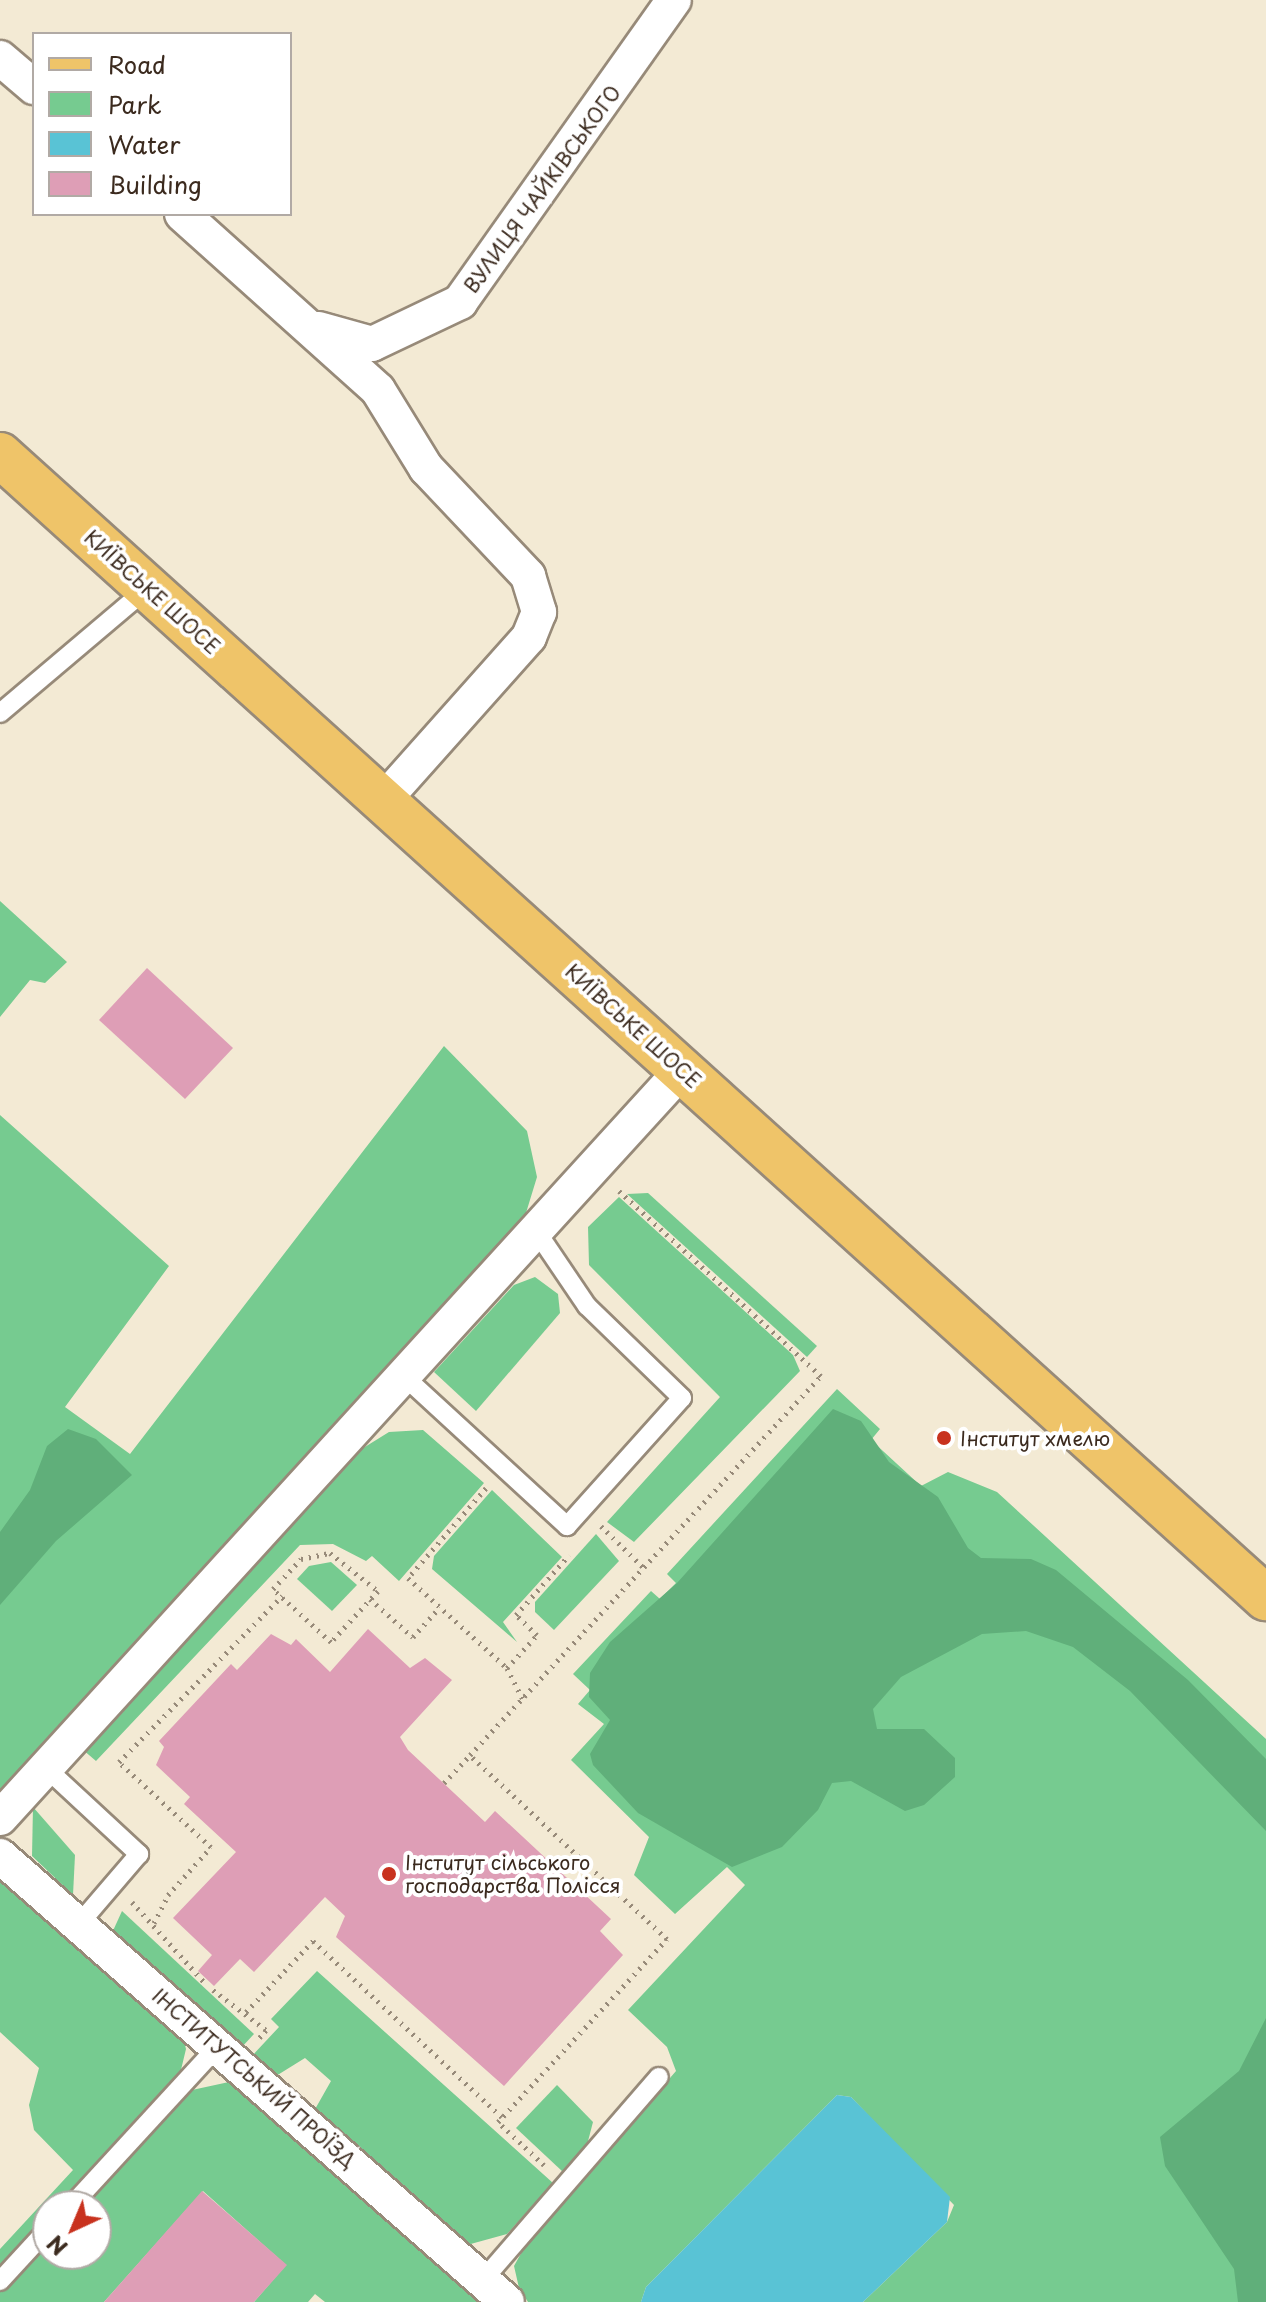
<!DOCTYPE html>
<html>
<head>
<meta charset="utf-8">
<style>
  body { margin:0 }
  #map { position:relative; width:1266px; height:2302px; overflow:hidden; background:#f3ead4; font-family:"Playpen Sans",sans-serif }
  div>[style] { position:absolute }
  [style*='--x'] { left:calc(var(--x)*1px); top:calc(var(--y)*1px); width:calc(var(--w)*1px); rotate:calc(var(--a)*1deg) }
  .green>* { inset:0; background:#76cb90 }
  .forest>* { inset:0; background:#60af7a }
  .water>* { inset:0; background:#59c3d5 }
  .building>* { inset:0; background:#de9eb6 }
  .path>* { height:5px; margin-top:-2.5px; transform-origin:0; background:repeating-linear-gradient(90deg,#978a79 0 2px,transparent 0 8px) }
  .roads { filter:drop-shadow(2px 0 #978a79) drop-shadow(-2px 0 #978a79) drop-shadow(0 2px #978a79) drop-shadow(0 -2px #978a79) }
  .lane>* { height:18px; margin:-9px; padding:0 9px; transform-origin:9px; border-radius:9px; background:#fff }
  .street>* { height:34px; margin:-17px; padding:0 17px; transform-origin:17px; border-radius:17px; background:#fff }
  .primary>* { height:44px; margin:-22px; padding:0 22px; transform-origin:22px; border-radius:22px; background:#efc469 }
  .dots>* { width:22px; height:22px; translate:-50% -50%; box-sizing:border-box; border:4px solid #fff; border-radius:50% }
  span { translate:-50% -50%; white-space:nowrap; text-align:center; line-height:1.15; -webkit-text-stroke:8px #fff; paint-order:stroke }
  .street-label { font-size:20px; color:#3b2a1e }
  .poi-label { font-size:20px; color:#3b2a1e }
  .left { translate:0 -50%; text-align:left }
  .legend { position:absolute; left:32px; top:32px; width:260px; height:184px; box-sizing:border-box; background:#fff; border:2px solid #b1aaa5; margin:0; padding:10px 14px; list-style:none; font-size:24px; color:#3b2a1e }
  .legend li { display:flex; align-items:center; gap:16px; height:40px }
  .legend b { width:40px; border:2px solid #b1aaa5 }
  .north { position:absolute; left:32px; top:2190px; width:80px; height:80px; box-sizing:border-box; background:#fff; border:2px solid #b1aaa5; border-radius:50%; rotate:224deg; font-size:22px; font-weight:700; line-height:32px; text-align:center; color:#3b2a1e }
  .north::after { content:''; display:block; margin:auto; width:28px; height:36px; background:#c8321e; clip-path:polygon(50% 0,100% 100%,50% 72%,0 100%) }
</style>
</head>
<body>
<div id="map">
  <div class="green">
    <div style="clip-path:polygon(0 901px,67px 962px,45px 983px,30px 980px,0 1017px)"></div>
    <div style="clip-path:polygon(444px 1046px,527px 1131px,537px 1177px,522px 1226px,0 1799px,0 1115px,169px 1266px,65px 1407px,130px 1454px)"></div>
    <div style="clip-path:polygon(648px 1193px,817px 1346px,807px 1357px,627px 1194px)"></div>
    <div style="clip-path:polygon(619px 1197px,793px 1355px,800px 1371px,634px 1542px,607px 1522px,720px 1397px,589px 1265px,588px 1227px)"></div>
    <div style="clip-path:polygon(535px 1277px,558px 1294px,560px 1313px,476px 1411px,434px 1372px,514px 1285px)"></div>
    <div style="clip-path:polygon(837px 1389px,880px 1429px,871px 1440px,921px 1486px,948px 1472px,997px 1492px,1266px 1739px,1266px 2302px,863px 2302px,947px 2222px,954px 2205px,851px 2097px,837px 2095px,646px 2287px,641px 2302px,528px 2302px,519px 2288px,514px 2266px,524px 2248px,676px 2071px,667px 2047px,628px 2010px,745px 1885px,727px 1867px,675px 1914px,634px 1875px,649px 1837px,571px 1760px,604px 1724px,578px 1704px,590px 1690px,573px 1674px,651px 1591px,660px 1599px,676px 1583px,667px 1574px)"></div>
    <div style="clip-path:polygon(423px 1430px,484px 1483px,399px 1581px,372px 1556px,366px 1561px,333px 1544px,300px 1545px,96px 1761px,82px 1749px,360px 1450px,389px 1432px)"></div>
    <div style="clip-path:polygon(492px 1490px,562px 1557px,503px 1622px,517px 1642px,432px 1569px,434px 1556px)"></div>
    <div style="clip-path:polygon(596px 1534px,619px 1561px,554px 1630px,535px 1612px,535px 1602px)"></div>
    <div style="clip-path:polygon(331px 1562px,357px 1585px,332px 1611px,297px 1579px,309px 1566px)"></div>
    <div style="clip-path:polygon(33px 1807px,75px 1855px,73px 1895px,32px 1856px)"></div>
    <div style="clip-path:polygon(0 1877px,182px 2034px,186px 2049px,180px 2074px,102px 2166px,60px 2206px,48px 2206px,48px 2218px,0 2268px,0 2249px,73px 2170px,34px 2130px,29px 2105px,39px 2068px,0 2032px)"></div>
    <div style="clip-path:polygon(122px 1911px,254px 2034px,241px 2048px,112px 1933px)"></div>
    <div style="clip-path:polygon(317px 1971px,553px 2183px,507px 2234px,467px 2245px,314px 2111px,331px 2081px,305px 2058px,276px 2076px,251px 2057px,279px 2027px,271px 2019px)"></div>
    <div style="clip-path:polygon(229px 2082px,244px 2088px,486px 2302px,325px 2302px,315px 2294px,308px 2302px,254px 2302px,286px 2265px,203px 2191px,104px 2302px,0 2302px,0 2291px,48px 2239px,48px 2254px,96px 2254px,96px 2206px,82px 2206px,192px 2090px)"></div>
    <div style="clip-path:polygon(557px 2085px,593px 2122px,587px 2145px,563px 2172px,516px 2128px)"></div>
  </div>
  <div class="forest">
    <div style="clip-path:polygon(833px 1409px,861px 1421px,889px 1462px,938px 1497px,968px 1548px,981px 1558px,1031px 1559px,1056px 1570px,1188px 1680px,1266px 1759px,1266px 1831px,1130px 1691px,1073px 1647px,1026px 1631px,982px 1634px,901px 1677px,873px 1709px,877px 1729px,924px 1729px,955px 1758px,955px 1777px,924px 1805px,905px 1811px,851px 1781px,832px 1783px,818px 1810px,782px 1847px,732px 1867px,638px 1813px,593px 1765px,590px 1754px,610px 1720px,589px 1697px,590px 1673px,610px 1642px,677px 1583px)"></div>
    <div style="clip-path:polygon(68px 1429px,96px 1439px,132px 1475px,56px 1541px,0 1605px,0 1532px,30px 1490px,47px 1446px)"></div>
    <div style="clip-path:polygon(1266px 2018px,1266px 2302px,1238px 2302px,1234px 2269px,1165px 2166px,1160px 2137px,1239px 2071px)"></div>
  </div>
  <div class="water">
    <div style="clip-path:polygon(837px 2095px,851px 2097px,950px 2197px,947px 2222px,863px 2302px,641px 2302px,646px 2287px)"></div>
  </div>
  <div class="building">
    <div style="clip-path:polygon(147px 968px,233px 1048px,185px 1099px,99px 1020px)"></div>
    <div style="clip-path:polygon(368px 1629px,410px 1668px,425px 1658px,452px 1680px,400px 1737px,408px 1750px,485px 1822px,495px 1811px,611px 1919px,600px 1931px,623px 1955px,504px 2086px,336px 1937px,345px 1916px,325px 1897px,254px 1972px,240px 1959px,214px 1986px,198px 1971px,212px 1955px,173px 1918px,236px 1852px,184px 1804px,190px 1797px,156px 1765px,164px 1747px,159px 1741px,231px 1664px,237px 1670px,271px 1634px,291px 1645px,296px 1639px,330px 1672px)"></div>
    <div style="clip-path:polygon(202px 2191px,287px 2265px,254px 2302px,104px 2302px)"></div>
  </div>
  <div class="path">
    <div style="--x:486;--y:1488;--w:119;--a:130.9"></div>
    <div style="--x:408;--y:1578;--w:134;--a:42.3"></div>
    <div style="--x:507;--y:1668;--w:34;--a:63"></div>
    <div style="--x:601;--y:1526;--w:59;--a:44.3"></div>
    <div style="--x:330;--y:1553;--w:61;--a:38.4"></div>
    <div style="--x:378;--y:1591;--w:69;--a:132.7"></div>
    <div style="--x:331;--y:1642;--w:79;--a:-137.6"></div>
    <div style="--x:273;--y:1589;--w:41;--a:-47"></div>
    <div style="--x:301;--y:1559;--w:30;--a:-12"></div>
    <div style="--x:370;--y:1599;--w:57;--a:41.5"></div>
    <div style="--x:413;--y:1637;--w:40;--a:-48"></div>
    <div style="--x:507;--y:1668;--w:45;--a:-47.7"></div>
    <div style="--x:537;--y:1635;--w:29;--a:-136"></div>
    <div style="--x:516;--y:1615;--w:80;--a:-48.5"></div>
    <div style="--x:444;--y:1783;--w:38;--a:-47"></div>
    <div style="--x:132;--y:1902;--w:109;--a:48"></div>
    <div style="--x:154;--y:1923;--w:31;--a:-63"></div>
    <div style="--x:168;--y:1895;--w:64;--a:-48.1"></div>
    <div style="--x:211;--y:1847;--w:125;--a:-137.3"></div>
    <div style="--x:119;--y:1762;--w:233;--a:-45.5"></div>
    <div style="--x:213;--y:1990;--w:66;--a:37"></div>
    <div style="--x:266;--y:2030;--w:11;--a:131"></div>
    <div style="--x:246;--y:2012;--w:98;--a:-46.7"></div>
    <div style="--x:313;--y:1941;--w:258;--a:43"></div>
    <div style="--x:544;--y:2165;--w:63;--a:-136.9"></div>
    <div style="--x:498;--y:2122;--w:249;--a:-47.3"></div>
    <div style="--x:667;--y:1939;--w:270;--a:-137"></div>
    <div style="--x:470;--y:1755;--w:517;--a:-47.2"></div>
    <div style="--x:821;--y:1376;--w:274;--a:-137.5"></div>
  </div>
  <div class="roads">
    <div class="lane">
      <div style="--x:0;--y:713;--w:194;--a:-40.2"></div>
      <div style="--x:406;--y:1378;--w:219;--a:42.6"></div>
      <div style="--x:567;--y:1526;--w:172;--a:-48.1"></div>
      <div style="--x:682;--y:1398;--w:132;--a:-135.9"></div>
      <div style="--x:587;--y:1306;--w:86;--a:-124.1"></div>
      <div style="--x:46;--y:1768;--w:127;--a:42.8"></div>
      <div style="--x:139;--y:1854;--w:92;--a:130.6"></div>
      <div style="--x:71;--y:2206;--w:217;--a:-47.4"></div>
      <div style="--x:0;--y:2281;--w:71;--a:-47.3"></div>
      <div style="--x:482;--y:2281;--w:270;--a:-49.1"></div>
    </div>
    <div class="street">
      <div style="--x:0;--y:58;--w:45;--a:40.5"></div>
      <div style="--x:182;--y:214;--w:263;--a:41.9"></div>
      <div style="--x:378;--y:390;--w:92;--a:58.4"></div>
      <div style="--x:426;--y:468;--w:149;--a:46.6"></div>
      <div style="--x:528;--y:576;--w:38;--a:73"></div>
      <div style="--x:539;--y:612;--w:27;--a:112"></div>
      <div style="--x:529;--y:637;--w:220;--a:131.7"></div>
      <div style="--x:319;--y:329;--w:55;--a:15.8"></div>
      <div style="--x:372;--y:344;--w:98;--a:-25.5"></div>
      <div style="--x:460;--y:302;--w:370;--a:-54.7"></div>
      <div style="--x:0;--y:1818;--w:1012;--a:-47.64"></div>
      <div style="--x:0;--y:1856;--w:675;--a:41.34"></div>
    </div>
    <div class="primary">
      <div style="--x:0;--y:455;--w:1706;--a:42.08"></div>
    </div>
  </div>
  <div class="dots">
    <div style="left:944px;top:1438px;background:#c8321e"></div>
    <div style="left:389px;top:1874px;background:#c8321e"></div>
  </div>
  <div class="street-label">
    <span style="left:542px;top:189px;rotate:-54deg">ВУЛИЦЯ ЧАЙКІВСЬКОГО</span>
    <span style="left:152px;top:592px;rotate:42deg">КИЇВСЬКЕ ШОСЕ</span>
    <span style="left:633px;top:1026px;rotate:42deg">КИЇВСЬКЕ ШОСЕ</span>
    <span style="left:254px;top:2078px;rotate:41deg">ІНСТИТУТСЬКИЙ ПРОЇЗД</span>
  </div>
  <div class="poi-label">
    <span class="left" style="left:960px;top:1438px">Інститут хмелю</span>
    <span class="left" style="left:405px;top:1874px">Інститут сільського<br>господарства Полісся</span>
  </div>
  <ul class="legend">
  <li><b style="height:10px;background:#efc469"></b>Road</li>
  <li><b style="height:22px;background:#76cb90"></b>Park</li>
  <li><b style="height:22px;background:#59c3d5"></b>Water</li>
  <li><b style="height:22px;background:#de9eb6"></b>Building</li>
  </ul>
  <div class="north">N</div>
</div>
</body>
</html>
